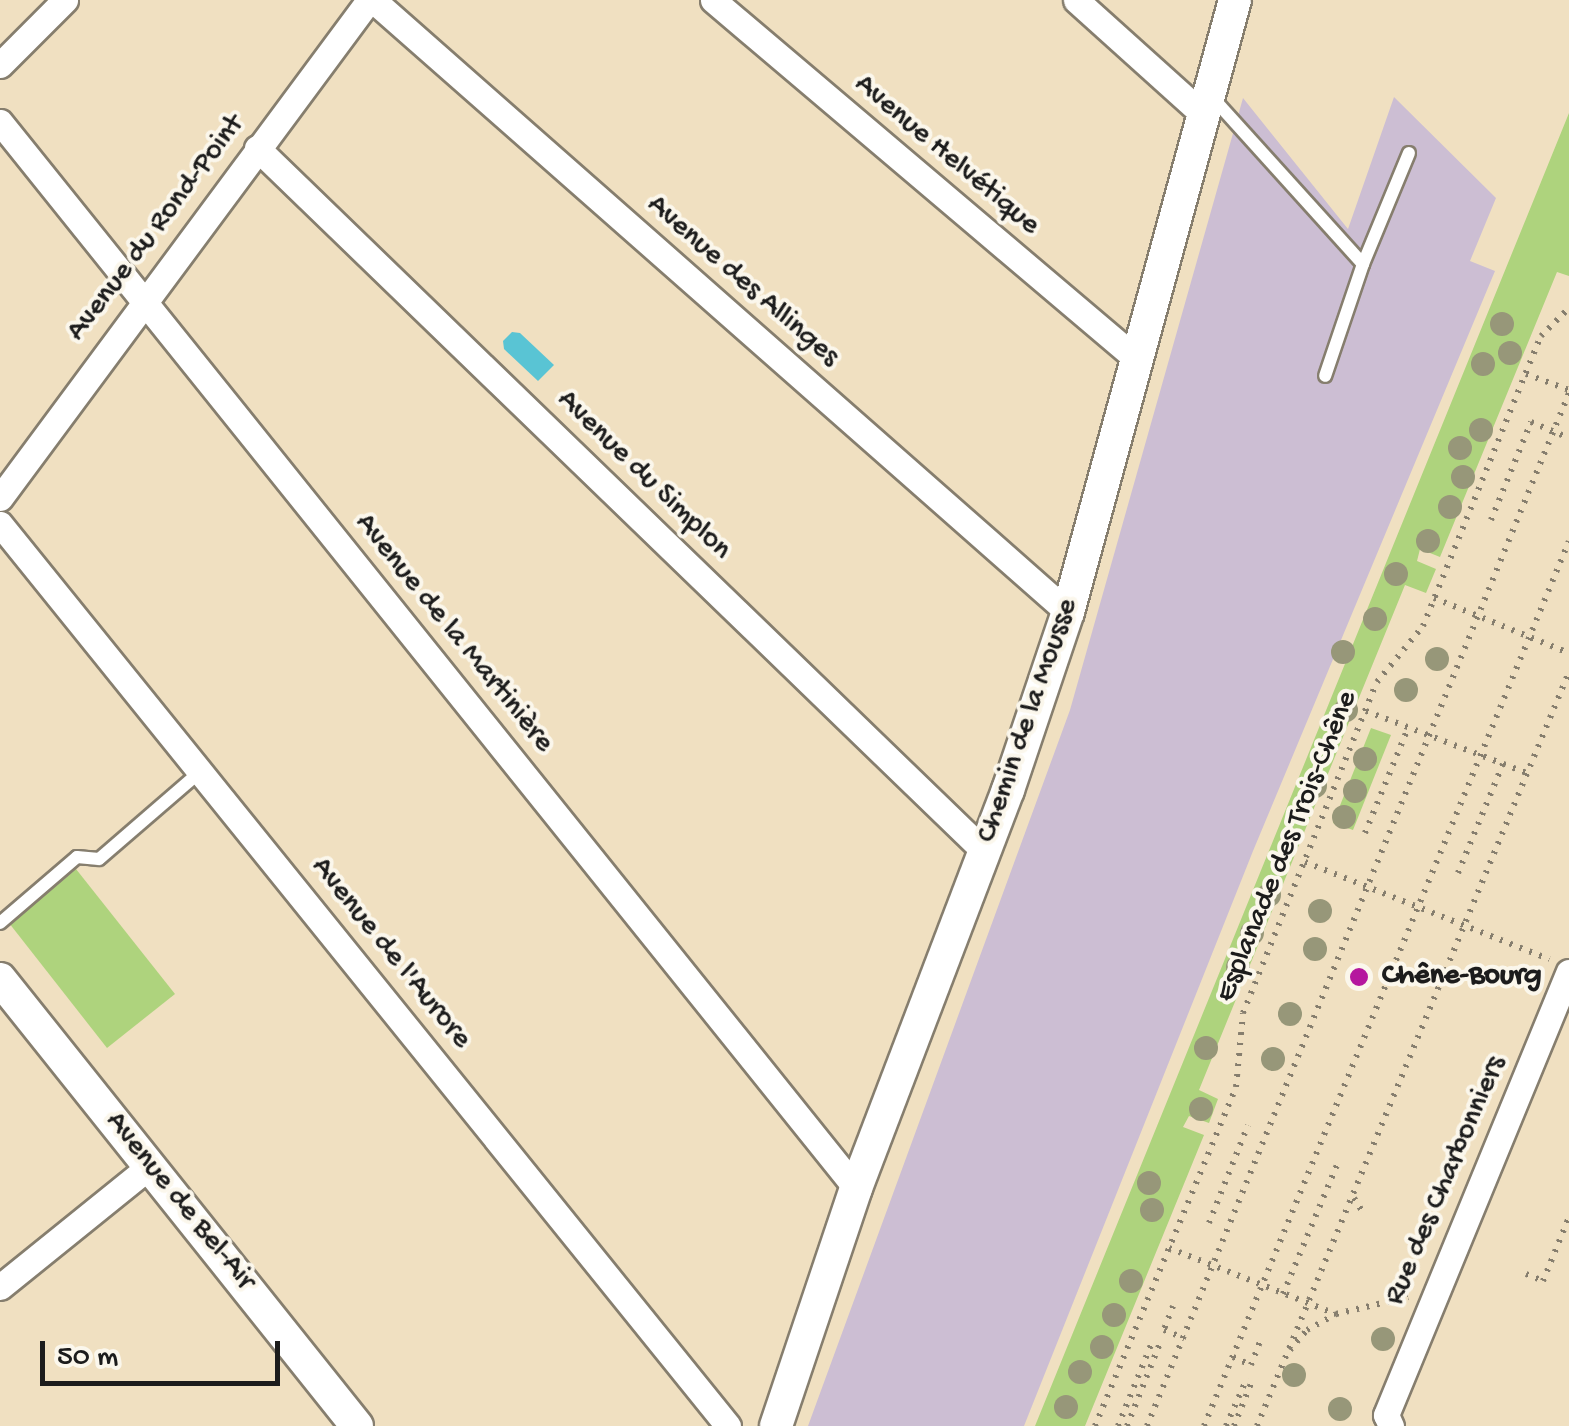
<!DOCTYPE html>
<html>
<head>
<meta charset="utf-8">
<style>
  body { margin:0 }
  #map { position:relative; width:1569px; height:1426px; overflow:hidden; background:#f0e0c1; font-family:"Gochi Hand",sans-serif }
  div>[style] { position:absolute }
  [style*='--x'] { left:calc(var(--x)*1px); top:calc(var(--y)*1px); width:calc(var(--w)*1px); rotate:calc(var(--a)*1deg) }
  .industrial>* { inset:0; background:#ccbed3 }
  .green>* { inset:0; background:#aed37d }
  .water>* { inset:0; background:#59c4d4 }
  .path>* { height:6px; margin-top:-3px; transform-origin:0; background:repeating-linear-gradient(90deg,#867e6e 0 2.5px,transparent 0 10.5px) }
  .roads { filter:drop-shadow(2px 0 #867e6e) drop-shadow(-2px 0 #867e6e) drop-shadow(0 2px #867e6e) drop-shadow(0 -2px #867e6e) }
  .service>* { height:12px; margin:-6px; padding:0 6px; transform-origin:6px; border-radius:6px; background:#fff }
  .minor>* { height:25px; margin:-12.5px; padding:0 12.5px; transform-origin:12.5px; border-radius:12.5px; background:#fff }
  .tertiary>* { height:32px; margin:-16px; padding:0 16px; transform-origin:16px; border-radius:16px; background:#fff }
  .trees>* { width:24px; height:24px; margin:-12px; border-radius:50%; background:#979779 }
  .dots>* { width:28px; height:28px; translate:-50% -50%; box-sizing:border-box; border:5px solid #fbf7ec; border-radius:50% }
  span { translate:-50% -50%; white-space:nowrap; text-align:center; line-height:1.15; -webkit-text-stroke:8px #fbf7ec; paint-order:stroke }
  .street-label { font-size:30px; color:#1c1c1c }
  .poi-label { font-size:30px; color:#1c1c1c; font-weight:700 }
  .left { translate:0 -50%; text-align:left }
  .scale { position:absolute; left:40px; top:1341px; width:240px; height:45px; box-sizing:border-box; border:5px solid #1c1c1c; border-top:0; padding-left:12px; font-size:30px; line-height:35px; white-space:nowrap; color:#1c1c1c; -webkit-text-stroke:8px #fbf7ec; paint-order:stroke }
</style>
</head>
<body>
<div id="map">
  <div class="industrial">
    <div style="clip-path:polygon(1394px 97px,1496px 198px,1470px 261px,1495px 271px,1253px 851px,1024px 1426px,808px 1426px,1070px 710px,1243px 98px,1348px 229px)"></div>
  </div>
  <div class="green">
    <div style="clip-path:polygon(1569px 113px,1569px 276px,1557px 272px,1440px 557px,1420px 549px,1417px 561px,1436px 569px,1426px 593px,1405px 585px,1199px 1090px,1218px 1099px,1209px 1123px,1189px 1116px,1183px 1127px,1204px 1135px,1085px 1426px,1035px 1426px)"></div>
    <div style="clip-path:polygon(1371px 728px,1391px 735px,1353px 830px,1333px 823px)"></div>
    <div style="clip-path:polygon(76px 869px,175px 994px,107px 1048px,9px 923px)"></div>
  </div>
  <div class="water">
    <div style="clip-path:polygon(512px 332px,520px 333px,554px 365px,538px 381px,504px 349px,503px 341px)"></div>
  </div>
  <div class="path">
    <div style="--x:1526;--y:374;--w:46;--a:20.4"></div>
    <div style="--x:1491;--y:520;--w:106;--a:-67.8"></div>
    <div style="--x:1531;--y:422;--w:41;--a:22.8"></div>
    <div style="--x:1434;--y:598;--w:146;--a:22.2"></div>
    <div style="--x:1366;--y:711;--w:173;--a:21.1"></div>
    <div style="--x:1365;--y:833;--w:113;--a:-67.7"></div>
    <div style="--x:1305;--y:862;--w:263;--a:21.7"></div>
    <div style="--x:1458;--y:873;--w:118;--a:-67.6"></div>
    <div style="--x:1354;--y:1198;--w:19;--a:58"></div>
    <div style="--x:1209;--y:1223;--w:105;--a:-68.3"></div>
    <div style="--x:1169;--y:1248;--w:180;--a:21.6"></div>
    <div style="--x:1526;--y:1274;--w:18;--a:22"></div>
    <div style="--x:1543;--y:1281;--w:69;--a:-67.9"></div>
    <div style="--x:1283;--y:1294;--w:145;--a:-67.3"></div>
    <div style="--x:1173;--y:1306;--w:26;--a:111"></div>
    <div style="--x:1164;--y:1330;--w:22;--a:22"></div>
    <div style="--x:1290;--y:1350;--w:26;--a:-50"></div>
    <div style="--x:1307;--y:1330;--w:33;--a:-29"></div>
    <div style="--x:1336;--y:1314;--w:74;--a:-13.3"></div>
    <div style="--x:1233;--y:1357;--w:20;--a:24"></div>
    <div style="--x:1251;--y:1365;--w:26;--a:-69"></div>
    <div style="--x:1095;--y:1426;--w:367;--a:-67.4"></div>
    <div style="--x:1236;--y:1087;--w:74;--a:-84.6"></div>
    <div style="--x:1243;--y:1013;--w:357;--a:-68"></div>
    <div style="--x:1377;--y:682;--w:72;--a:-50.6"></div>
    <div style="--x:1423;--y:626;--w:313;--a:-67.9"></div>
    <div style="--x:1541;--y:336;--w:40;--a:-45"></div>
    <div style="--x:1118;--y:1426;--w:93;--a:-67.9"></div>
    <div style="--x:1127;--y:1426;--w:89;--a:-68.3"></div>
    <div style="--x:1147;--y:1426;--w:1116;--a:-67.78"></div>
    <div style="--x:1204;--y:1426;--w:957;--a:-67.59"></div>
    <div style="--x:1226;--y:1426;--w:52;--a:-66.4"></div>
    <div style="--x:1234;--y:1426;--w:48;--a:-68.2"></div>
    <div style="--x:1257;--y:1426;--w:816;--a:-67.52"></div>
  </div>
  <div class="roads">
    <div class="service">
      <div style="--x:1212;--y:97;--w:225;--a:47.9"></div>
      <div style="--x:1363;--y:264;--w:118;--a:108.7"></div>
      <div style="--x:1363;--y:264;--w:120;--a:-67.5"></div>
      <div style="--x:0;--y:923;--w:101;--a:-40.6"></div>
      <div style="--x:77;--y:857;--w:22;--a:5"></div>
      <div style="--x:99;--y:859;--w:135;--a:-40.8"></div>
    </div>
    <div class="minor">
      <div style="--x:373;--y:0;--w:926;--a:41.37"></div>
      <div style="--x:713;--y:0;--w:558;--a:40.28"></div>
      <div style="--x:1076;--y:0;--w:173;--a:42"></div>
      <div style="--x:0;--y:65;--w:92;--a:-45"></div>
      <div style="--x:0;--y:122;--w:1367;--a:51.24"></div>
      <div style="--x:257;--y:148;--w:1011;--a:44.04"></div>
      <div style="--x:0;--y:498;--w:620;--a:-53.46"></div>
      <div style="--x:0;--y:524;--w:1159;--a:51.09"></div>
      <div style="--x:0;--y:1287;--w:193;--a:-38.9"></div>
      <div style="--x:1391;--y:1426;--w:12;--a:-114"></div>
      <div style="--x:1386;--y:1415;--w:479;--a:-67.6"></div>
    </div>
    <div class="tertiary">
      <div style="--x:0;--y:979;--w:572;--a:51.39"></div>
      <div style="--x:776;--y:1426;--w:251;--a:-71.4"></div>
      <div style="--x:856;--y:1188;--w:426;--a:-69.1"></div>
      <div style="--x:1008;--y:790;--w:188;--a:-71.4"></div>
      <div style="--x:1068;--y:612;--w:634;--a:-74.74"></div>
    </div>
  </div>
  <div class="trees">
    <div style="left:1502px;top:324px"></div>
    <div style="left:1510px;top:353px"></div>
    <div style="left:1483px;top:364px"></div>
    <div style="left:1481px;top:430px"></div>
    <div style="left:1460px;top:448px"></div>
    <div style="left:1463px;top:477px"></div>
    <div style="left:1450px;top:507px"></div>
    <div style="left:1428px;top:541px"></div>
    <div style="left:1396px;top:574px"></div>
    <div style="left:1375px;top:619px"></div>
    <div style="left:1343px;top:652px"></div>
    <div style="left:1437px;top:659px"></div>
    <div style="left:1406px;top:690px"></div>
    <div style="left:1346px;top:710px"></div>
    <div style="left:1365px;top:759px"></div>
    <div style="left:1315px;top:786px"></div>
    <div style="left:1355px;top:791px"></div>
    <div style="left:1344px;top:817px"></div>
    <div style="left:1269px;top:895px"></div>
    <div style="left:1320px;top:911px"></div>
    <div style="left:1252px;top:933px"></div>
    <div style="left:1315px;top:949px"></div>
    <div style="left:1238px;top:967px"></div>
    <div style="left:1290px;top:1014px"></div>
    <div style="left:1206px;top:1048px"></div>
    <div style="left:1273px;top:1059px"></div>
    <div style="left:1201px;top:1109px"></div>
    <div style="left:1149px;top:1183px"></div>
    <div style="left:1152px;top:1210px"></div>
    <div style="left:1131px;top:1281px"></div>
    <div style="left:1114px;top:1315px"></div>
    <div style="left:1383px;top:1339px"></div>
    <div style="left:1102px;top:1347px"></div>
    <div style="left:1080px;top:1372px"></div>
    <div style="left:1294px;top:1375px"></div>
    <div style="left:1066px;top:1407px"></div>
    <div style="left:1340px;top:1409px"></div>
  </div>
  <div class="dots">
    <div style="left:1359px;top:977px;background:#b5179e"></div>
  </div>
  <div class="street-label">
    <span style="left:946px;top:156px;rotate:40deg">Avenue Helvétique</span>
    <span style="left:157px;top:229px;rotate:-53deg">Avenue du Rond-Point</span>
    <span style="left:742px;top:282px;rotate:41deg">Avenue des Allinges</span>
    <span style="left:643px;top:476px;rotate:44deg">Avenue du Simplon</span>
    <span style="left:453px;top:634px;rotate:51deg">Avenue de la Martinière</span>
    <span style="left:1029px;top:721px;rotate:-71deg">Chemin de la Mousse</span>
    <span style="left:1288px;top:847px;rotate:-68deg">Esplanade des Trois-Chêne</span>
    <span style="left:390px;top:954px;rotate:51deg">Avenue de l'Aurore</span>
    <span style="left:1447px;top:1181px;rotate:-67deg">Rue des Charbonniers</span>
    <span style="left:179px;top:1202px;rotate:51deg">Avenue de Bel-Air</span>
  </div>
  <div class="poi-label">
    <span class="left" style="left:1382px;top:977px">Chêne-Bourg</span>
  </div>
  <div class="scale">50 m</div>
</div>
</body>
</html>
